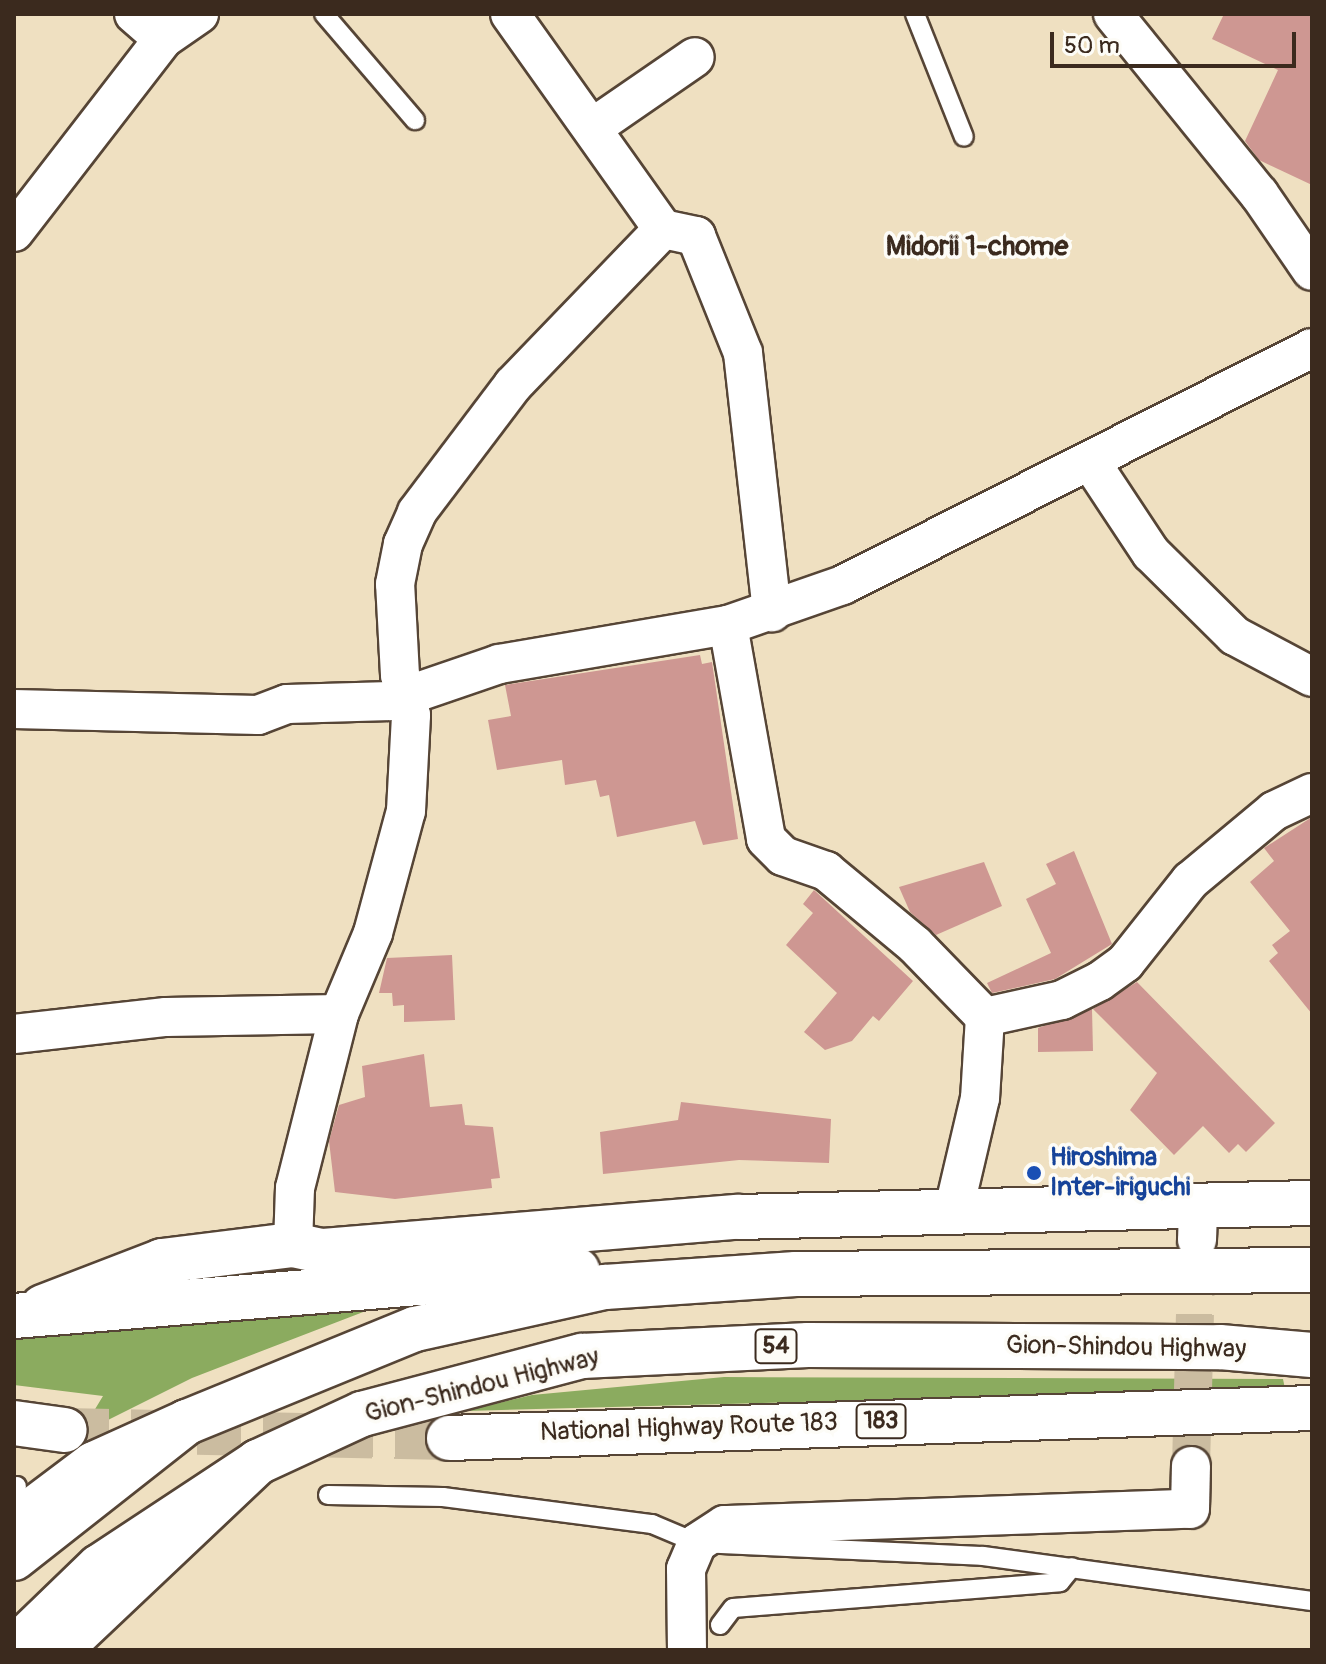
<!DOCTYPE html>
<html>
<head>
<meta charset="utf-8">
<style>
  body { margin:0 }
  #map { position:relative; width:1326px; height:1664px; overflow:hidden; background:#efe0c1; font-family:Pangolin,sans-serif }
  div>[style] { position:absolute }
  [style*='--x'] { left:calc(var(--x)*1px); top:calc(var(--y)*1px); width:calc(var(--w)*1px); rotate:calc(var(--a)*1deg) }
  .forest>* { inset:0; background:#8bab5f }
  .building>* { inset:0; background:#ce9792 }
  .minor-tunnel>* { height:38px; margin-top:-19px; transform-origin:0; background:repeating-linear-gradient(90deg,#cbbca0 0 38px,transparent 0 57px) }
  .trunk-tunnel>* { height:44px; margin-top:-22px; transform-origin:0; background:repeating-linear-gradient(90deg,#cbbca0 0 44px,transparent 0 66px) }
  .roads { filter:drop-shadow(2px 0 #564536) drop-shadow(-2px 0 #564536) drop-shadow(0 2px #564536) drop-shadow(0 -2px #564536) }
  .service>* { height:18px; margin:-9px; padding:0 9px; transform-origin:9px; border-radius:9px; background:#fff }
  .minor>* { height:38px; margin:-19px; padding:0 19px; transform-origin:19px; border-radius:19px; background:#fff }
  .tertiary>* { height:44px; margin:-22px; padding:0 22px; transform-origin:22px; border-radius:22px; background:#fff }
  .trunk>* { height:44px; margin:-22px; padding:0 22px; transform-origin:22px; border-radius:22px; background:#fff }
  .motorway>* { height:44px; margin:-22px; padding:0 22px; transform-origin:22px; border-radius:22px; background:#fff }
  .dots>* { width:22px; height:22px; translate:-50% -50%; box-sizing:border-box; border:4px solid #fdfcf7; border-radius:50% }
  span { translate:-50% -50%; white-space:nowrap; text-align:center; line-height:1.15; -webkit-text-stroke:7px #fdfcf7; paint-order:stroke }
  .shield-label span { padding:2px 6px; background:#fdfcf7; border:2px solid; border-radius:6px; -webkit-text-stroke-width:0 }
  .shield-label { font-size:24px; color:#3b2a1e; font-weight:700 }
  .transit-label { font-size:26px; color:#164399; font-weight:700 }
  .left { translate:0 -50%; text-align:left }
  .street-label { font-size:26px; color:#3b2a1e }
  .neighbourhood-label { font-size:28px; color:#3b2a1e; font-weight:700 }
  .frame { position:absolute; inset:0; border:16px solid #3b2a1e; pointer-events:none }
  .scale { position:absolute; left:1050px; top:32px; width:246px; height:36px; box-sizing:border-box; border:4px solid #3b2a1e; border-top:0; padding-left:10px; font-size:24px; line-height:28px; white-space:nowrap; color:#3b2a1e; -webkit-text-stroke:6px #fdfcf7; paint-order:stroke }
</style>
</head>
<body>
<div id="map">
  <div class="forest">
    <div style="clip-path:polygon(384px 1304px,192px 1378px,80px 1434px,103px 1396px,14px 1385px,14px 1337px)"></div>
    <div style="clip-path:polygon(724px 1377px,1283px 1379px,1285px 1389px,466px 1411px,532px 1395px)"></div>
  </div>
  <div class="building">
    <div style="clip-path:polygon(1224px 14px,1312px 14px,1312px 185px,1259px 160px,1245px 141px,1278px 70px,1212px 39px)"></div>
    <div style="clip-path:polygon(700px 655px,702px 664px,712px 662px,738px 839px,703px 845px,695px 821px,617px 837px,609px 795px,600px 797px,596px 780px,565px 785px,562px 760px,497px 770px,488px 720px,511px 716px,505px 685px)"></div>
    <div style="clip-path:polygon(1312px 817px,1312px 1014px,1269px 961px,1278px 953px,1272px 945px,1290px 931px,1250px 882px,1274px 861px,1264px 848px)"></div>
    <div style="clip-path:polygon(1074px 851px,1112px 944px,1055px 979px,992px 993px,987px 983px,1051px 953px,1026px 899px,1056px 884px,1046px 864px)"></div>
    <div style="clip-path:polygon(984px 862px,1002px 906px,936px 935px,910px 912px,899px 887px)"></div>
    <div style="clip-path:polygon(814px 890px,913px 981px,879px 1021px,873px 1016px,852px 1041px,825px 1050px,804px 1032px,837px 993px,786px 945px,813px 913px,803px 904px)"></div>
    <div style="clip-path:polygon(452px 955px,455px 1020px,404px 1022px,404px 1005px,393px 1006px,392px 993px,379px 993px,387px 958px)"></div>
    <div style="clip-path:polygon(1137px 982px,1275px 1123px,1246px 1152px,1238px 1144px,1229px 1153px,1203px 1126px,1174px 1155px,1130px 1110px,1157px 1073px,1093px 1009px)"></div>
    <div style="clip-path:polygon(1092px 1009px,1093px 1051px,1038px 1052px,1038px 1028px)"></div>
    <div style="clip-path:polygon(424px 1054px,430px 1107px,462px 1104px,465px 1125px,493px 1127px,500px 1178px,491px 1179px,492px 1188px,395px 1199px,335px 1192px,329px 1141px,339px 1105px,365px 1097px,362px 1066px)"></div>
    <div style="clip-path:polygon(681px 1102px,831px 1119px,829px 1163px,739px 1160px,603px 1174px,600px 1132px,678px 1120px)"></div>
  </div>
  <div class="minor-tunnel">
    <div style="--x:1191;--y:1466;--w:223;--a:-88.5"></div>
  </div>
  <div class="trunk-tunnel">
    <div style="--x:65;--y:1430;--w:384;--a:1.2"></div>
  </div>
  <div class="roads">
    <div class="service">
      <div style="--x:324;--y:14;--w:140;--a:49.4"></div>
      <div style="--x:915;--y:14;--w:132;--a:68.3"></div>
      <div style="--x:14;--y:1487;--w:3;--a:-18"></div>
      <div style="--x:328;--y:1495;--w:115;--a:1"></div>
      <div style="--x:443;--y:1497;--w:211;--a:7.4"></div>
      <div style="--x:652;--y:1524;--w:49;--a:22.9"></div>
      <div style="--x:697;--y:1543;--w:286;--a:2.6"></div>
      <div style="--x:983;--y:1556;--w:332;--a:7.8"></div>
      <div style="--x:720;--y:1625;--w:21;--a:-53"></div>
      <div style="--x:733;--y:1608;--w:328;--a:-4.5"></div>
      <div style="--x:1060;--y:1582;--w:19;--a:-51"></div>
    </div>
    <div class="minor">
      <div style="--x:134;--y:14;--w:38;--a:41"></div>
      <div style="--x:510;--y:14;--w:264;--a:54.6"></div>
      <div style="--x:1113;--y:14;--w:232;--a:51"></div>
      <div style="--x:1259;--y:194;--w:93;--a:55.5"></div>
      <div style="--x:595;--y:126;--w:121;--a:-34.6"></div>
      <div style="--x:14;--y:232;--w:244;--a:-52.3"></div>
      <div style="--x:163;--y:39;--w:44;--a:-34.8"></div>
      <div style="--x:1092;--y:464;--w:107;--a:56.5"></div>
      <div style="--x:1151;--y:553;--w:118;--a:44.7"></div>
      <div style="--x:1235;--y:636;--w:87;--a:28"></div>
      <div style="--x:728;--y:625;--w:217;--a:79.9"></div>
      <div style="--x:766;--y:839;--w:24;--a:45"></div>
      <div style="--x:783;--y:856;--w:46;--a:19.2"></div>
      <div style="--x:826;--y:871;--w:116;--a:39.7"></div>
      <div style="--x:915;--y:945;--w:100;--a:45.8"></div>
      <div style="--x:985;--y:1017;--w:81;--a:93.5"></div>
      <div style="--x:980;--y:1098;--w:118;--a:103.2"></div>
      <div style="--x:14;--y:709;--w:244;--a:1.4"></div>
      <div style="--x:258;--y:715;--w:31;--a:-21"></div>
      <div style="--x:287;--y:704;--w:104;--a:-1.7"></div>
      <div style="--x:391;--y:701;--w:114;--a:-18.9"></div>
      <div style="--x:499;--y:664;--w:232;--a:-9.7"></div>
      <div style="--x:728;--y:625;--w:122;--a:-19.2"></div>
      <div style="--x:843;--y:585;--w:525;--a:-26.81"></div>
      <div style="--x:985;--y:1017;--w:79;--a:-12.4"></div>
      <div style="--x:1062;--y:1000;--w:42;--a:-26.6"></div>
      <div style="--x:1100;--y:981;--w:31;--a:-36"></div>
      <div style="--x:1125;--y:963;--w:105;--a:-51.6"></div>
      <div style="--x:1190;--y:881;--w:109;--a:-39.8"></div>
      <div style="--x:1274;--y:811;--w:42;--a:-25.3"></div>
      <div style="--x:14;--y:1034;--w:153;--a:-6.4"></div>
      <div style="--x:166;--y:1017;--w:173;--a:-1"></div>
      <div style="--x:1197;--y:1240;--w:34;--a:-88"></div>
      <div style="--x:293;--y:1245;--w:57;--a:-88"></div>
      <div style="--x:295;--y:1188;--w:179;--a:-75.8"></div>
      <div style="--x:339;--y:1014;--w:88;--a:-67.2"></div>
      <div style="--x:373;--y:933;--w:126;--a:-74.9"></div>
      <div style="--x:406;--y:811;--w:96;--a:-87"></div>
      <div style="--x:411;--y:715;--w:41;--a:-105.4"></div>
      <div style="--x:400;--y:675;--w:91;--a:-93.1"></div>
      <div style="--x:395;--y:584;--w:41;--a:-78.7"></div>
      <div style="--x:403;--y:544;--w:35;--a:-66"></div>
      <div style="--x:417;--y:512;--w:159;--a:-52.9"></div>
      <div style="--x:513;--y:385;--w:216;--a:-46.1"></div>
      <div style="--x:663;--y:229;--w:34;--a:12"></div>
      <div style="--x:696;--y:236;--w:126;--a:68.1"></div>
      <div style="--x:743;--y:353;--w:261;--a:83.6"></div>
      <div style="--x:687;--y:1650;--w:81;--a:-90.7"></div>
      <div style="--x:686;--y:1569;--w:28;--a:-67"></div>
      <div style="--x:697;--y:1543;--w:33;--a:-33"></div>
      <div style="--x:725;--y:1525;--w:465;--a:-2"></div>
      <div style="--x:1190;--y:1509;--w:43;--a:-88.7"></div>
    </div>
    <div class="tertiary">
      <div style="--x:43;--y:1307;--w:128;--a:-21.1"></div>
      <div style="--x:162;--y:1261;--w:132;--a:-7"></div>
      <div style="--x:293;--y:1245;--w:29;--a:12"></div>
      <div style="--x:321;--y:1251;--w:418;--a:-4.7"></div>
      <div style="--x:738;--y:1217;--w:574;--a:-1.4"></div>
    </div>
    <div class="trunk">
      <div style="--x:14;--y:1316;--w:565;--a:-4.67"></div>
      <div style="--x:14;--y:1423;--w:51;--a:7.8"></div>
      <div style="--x:449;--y:1438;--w:864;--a:-1.99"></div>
      <div style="--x:14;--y:1558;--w:220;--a:-38.2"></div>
      <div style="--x:187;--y:1422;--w:246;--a:-22.2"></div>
      <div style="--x:415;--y:1329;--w:195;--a:-12.5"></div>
      <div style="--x:605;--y:1287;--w:191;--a:-3.9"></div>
      <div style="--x:796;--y:1274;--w:516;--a:-0.44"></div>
      <div style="--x:14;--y:1649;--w:118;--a:-44"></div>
      <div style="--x:99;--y:1567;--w:191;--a:-33.4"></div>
      <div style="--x:258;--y:1462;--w:115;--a:-24.8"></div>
      <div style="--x:362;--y:1414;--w:228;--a:-14.8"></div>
      <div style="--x:582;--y:1356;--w:226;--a:-2.8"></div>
      <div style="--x:808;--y:1345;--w:412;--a:0.3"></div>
      <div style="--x:1220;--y:1347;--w:92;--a:5"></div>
    </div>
    <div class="motorway">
      <div style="--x:14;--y:1524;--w:100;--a:-36.9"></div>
      <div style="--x:94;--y:1464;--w:102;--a:-24.3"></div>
      <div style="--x:59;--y:1650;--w:274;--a:-43.4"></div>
    </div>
  </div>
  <div class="dots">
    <div style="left:1034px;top:1173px;background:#1a4fb4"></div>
  </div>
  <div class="shield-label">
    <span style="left:776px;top:1346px">54</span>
    <span style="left:881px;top:1421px">183</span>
  </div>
  <div class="transit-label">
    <span class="left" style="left:1050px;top:1173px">Hiroshima<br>Inter-iriguchi</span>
  </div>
  <div class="street-label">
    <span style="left:1126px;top:1348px;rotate:1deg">Gion-Shindou Highway</span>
    <span style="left:482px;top:1386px;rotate:-14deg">Gion-Shindou Highway</span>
    <span style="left:689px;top:1428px;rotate:-2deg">National Highway Route 183</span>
  </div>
  <div class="neighbourhood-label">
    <span style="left:977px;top:247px">Midorii 1-chome</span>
  </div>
  <div class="frame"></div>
  <div class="scale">50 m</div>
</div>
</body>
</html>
